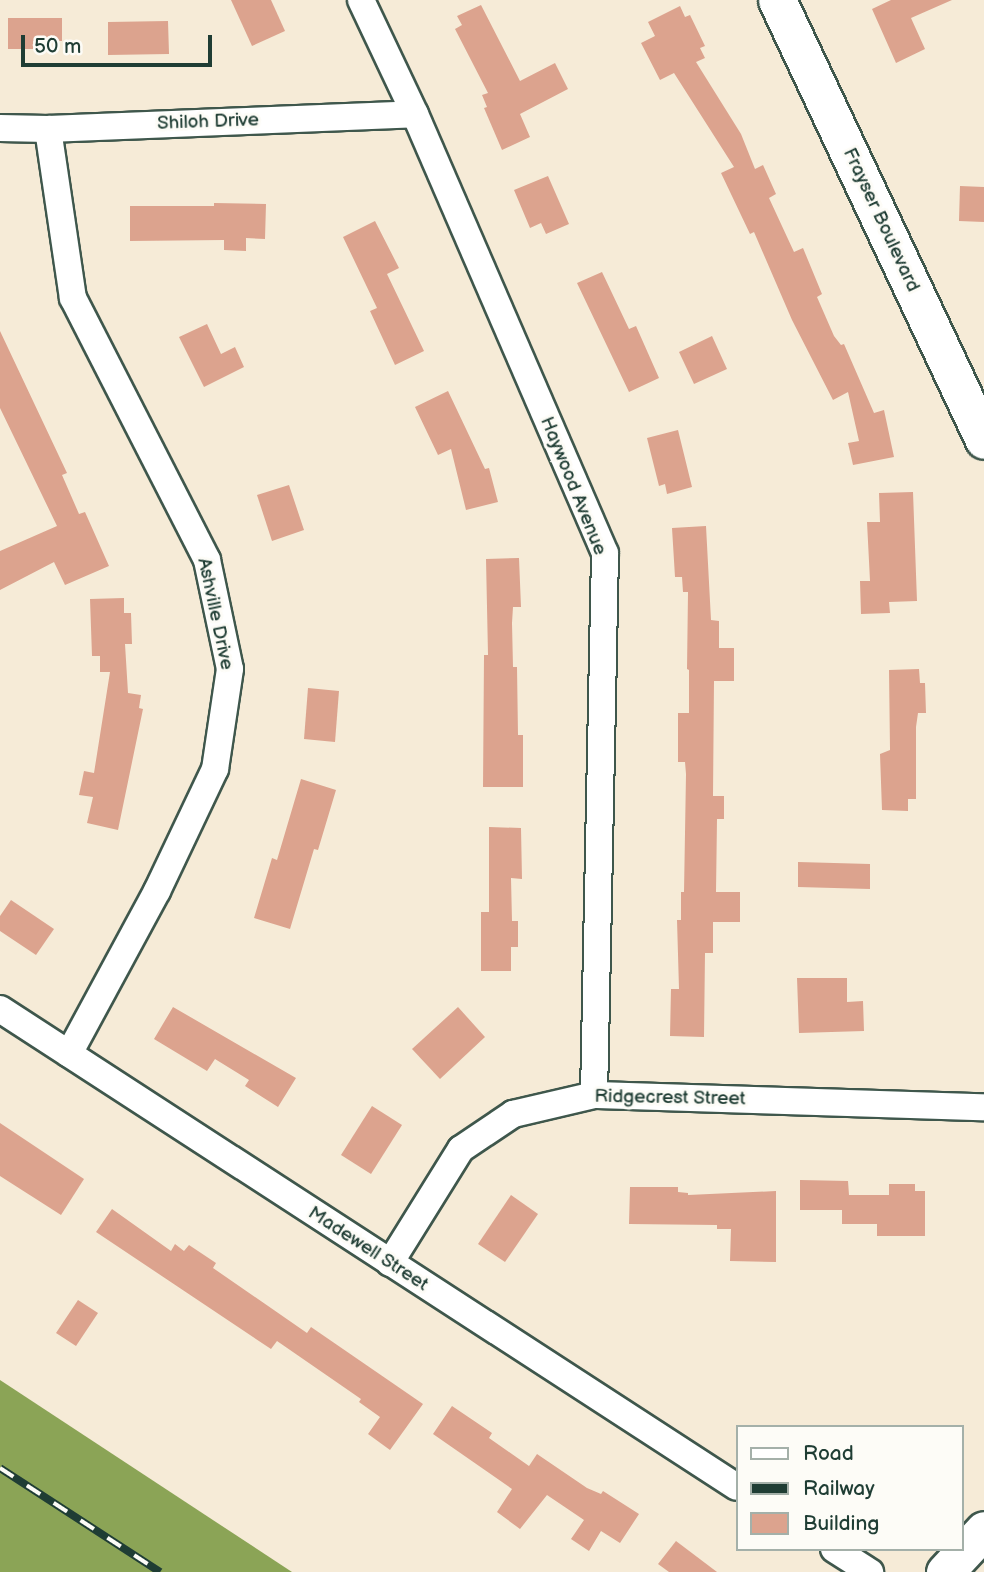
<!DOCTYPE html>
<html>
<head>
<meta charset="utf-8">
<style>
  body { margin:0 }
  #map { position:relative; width:984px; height:1572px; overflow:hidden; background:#f6ebd7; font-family:"Balsamiq Sans",sans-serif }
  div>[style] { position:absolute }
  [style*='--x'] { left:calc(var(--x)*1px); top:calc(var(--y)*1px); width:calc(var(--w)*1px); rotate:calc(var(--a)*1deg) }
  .forest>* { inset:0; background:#8ba456 }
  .building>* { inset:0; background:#dca38e }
  .roads { filter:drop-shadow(2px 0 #3f574c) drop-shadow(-2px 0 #3f574c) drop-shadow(0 2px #3f574c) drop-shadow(0 -2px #3f574c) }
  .street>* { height:26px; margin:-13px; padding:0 13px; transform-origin:13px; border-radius:13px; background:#fff }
  .secondary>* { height:37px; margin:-18.5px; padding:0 18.5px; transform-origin:18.5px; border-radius:18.5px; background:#fff }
  .rail>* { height:8px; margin-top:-4px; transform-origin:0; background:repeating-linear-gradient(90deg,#fdfcf7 0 16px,#1f3d34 0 32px); box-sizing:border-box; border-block:2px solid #1f3d34 }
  span { translate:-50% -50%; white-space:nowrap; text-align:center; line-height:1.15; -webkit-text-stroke:6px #fdfcf7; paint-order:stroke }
  .street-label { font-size:19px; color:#1f3d34 }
  .legend { position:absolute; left:736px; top:1425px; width:228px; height:126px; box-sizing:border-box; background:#fdfcf7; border:2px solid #a4b0a9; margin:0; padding:9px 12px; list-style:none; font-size:21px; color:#1f3d34 }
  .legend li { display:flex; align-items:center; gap:14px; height:35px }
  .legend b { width:35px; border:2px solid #a4b0a9 }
  .scale { position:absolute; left:21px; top:35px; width:191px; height:32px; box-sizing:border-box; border:4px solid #1f3d34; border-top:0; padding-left:9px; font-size:21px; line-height:24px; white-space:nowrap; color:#1f3d34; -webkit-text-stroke:5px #fdfcf7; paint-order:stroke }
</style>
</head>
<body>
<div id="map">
  <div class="forest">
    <div style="clip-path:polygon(0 1380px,292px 1572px,0 1572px)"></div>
  </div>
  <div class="building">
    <div style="clip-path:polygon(231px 0,271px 0,285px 31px,252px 46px)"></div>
    <div style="clip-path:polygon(891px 0,952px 0,911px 18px,925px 49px,896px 63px,872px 9px)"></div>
    <div style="clip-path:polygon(481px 5px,520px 81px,555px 63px,568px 89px,520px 114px,530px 137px,502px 150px,484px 108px,487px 107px,482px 95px,488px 93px,455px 29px,462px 25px,457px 16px)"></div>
    <div style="clip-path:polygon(680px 6px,685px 17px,690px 15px,705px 46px,700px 48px,705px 58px,696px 62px,741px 134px,755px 169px,763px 165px,776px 194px,769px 198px,794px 252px,803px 248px,822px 294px,817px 297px,834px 336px,841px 345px,844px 344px,874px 413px,884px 410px,894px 457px,853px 465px,848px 443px,859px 441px,848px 392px,833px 400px,792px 320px,754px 232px,750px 234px,721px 173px,734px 167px,674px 73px,660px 80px,641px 43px,655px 36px,648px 22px)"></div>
    <div style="clip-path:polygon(8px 18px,62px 18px,62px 41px,33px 41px,33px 49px,8px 49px)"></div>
    <div style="clip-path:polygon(168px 21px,169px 54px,108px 55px,108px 22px)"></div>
    <div style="clip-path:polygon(548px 176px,569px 224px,546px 234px,541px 223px,530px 228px,514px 190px)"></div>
    <div style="clip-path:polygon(960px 186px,984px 187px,984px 222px,959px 221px)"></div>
    <div style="clip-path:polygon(214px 203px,266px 204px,265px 239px,246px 238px,246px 251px,224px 250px,224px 240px,130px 241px,130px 206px,214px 206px)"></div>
    <div style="clip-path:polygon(375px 221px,399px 268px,387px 274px,424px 351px,395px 365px,370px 311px,377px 308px,343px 237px)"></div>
    <div style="clip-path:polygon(602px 272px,629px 329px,636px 326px,659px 378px,629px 392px,577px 283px)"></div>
    <div style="clip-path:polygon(207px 324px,221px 354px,235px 347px,244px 367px,204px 387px,179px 337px)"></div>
    <div style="clip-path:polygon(0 331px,67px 473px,62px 475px,79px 514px,85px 512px,109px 566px,65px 585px,54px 562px,0 590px,0 551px,57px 526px,0 408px)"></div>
    <div style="clip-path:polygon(712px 336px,727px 369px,694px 384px,679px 352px)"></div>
    <div style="clip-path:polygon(448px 391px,485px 469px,489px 468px,498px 502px,466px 510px,451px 449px,438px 455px,415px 407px)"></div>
    <div style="clip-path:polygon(678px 430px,692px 487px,667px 494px,665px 484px,659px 486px,647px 438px)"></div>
    <div style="clip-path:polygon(289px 485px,304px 530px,272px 541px,257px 495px)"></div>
    <div style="clip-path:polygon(913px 492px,917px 601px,889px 602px,890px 613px,861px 614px,860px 581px,870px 581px,867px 522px,880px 522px,879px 493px)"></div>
    <div style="clip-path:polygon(706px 526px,711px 620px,719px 621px,719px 648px,734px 648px,734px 681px,714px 681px,713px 796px,724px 796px,724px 819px,717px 819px,716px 892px,740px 892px,740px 922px,713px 922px,713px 953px,705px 953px,704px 1037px,670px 1036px,671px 989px,679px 989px,677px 920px,681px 920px,681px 892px,684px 892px,686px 774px,685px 762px,678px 762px,678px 713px,689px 713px,689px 670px,687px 669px,688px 592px,683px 592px,682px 577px,675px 577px,672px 528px)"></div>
    <div style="clip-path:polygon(519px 558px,521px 607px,513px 607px,512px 623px,513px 667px,517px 667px,518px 735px,523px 735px,523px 787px,483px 787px,484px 655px,488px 655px,486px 559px)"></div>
    <div style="clip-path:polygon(124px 598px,124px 613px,131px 613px,132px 644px,125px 644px,128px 693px,141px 695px,139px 708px,143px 709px,118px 830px,87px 823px,93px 797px,79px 795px,84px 771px,94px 773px,110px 672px,100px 672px,100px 656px,92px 656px,90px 599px)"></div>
    <div style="clip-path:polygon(919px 669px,920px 683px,925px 683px,926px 713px,918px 713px,916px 727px,916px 799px,908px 799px,908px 811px,882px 810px,880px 754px,890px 750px,889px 670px)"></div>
    <div style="clip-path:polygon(308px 688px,339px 691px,335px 742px,304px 739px)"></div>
    <div style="clip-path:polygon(301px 779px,336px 790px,318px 850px,314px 849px,290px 929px,254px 918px,272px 858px,277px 860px)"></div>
    <div style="clip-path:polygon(489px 827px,521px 828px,522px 879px,511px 878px,512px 921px,518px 921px,518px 947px,511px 947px,511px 971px,481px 971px,481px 912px,489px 912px)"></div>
    <div style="clip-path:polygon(798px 862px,870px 864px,870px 889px,798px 887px)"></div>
    <div style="clip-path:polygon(11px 900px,54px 929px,36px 955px,0 931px,0 916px)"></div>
    <div style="clip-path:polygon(797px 978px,847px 978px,847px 1002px,863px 1001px,864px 1031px,799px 1033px)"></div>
    <div style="clip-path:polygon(173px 1007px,296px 1078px,278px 1107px,245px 1086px,249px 1080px,215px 1059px,207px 1071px,154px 1039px)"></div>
    <div style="clip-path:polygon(458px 1007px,485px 1037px,440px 1079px,412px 1049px)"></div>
    <div style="clip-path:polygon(372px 1106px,402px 1125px,371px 1174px,341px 1155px)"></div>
    <div style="clip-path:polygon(0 1123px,84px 1179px,61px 1215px,0 1176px)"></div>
    <div style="clip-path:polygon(800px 1180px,848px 1181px,849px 1195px,889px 1195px,889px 1184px,915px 1184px,915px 1191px,925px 1191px,925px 1236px,877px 1236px,877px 1224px,842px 1224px,842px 1210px,800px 1210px)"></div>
    <div style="clip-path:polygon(630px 1187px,678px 1187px,678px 1192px,688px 1193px,688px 1195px,776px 1191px,776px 1262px,730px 1261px,731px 1229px,717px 1229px,717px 1225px,629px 1224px)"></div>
    <div style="clip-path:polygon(511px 1195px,538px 1214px,505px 1262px,478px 1244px)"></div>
    <div style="clip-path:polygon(112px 1209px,171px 1251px,175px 1244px,184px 1251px,189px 1245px,216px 1263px,213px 1268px,307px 1333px,311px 1327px,423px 1404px,390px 1450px,368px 1434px,380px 1417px,359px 1402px,361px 1399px,277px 1341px,271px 1349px,96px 1232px)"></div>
    <div style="clip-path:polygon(78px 1300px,98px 1313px,76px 1346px,56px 1333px)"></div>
    <div style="clip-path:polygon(452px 1406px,492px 1433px,489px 1438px,529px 1466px,537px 1454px,587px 1488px,601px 1494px,603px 1491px,639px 1514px,620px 1543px,601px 1531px,589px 1551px,571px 1539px,584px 1520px,547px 1495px,520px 1529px,497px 1512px,512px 1489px,433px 1434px)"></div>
    <div style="clip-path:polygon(676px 1541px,717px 1572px,669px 1572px,658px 1564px)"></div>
  </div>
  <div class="roads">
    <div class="street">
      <div style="--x:361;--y:0;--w:126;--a:64.7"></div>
      <div style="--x:415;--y:114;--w:478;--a:66.6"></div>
      <div style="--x:605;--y:553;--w:542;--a:91.16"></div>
      <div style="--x:0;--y:128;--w:48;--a:1.2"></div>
      <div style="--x:48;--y:129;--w:367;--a:-2.3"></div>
      <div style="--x:48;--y:129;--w:171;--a:81.6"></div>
      <div style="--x:73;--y:298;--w:294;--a:62.9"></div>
      <div style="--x:207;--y:560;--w:111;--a:78.1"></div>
      <div style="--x:230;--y:669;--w:101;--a:98.5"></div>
      <div style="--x:215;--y:769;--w:135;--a:115.4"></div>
      <div style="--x:157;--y:891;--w:185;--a:118.4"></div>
      <div style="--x:0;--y:1009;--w:878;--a:32.97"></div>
      <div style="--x:390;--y:1263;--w:134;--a:-58.1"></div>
      <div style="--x:461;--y:1149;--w:63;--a:-33.9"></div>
      <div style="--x:513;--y:1114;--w:83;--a:-13.2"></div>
      <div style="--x:594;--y:1095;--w:390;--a:1.8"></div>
      <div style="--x:834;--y:1549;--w:43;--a:32.6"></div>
    </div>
    <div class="secondary">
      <div style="--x:777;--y:0;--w:486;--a:64.8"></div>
      <div style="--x:945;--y:1572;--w:57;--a:-47.1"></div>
    </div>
  </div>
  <div class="rail">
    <div style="--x:0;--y:1468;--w:191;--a:33"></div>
  </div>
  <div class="street-label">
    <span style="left:208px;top:122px;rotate:-2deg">Shiloh Drive</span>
    <span style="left:881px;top:220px;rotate:65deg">Frayser Boulevard</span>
    <span style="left:573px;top:486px;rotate:68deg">Haywood Avenue</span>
    <span style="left:215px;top:614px;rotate:78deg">Ashville Drive</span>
    <span style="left:670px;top:1098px;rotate:1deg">Ridgecrest Street</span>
    <span style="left:368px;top:1249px;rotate:33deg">Madewell Street</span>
  </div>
  <ul class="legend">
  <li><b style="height:9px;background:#fff"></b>Road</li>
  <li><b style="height:9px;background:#1f3d34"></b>Railway</li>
  <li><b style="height:19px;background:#dca38e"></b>Building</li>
  </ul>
  <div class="scale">50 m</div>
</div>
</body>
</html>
